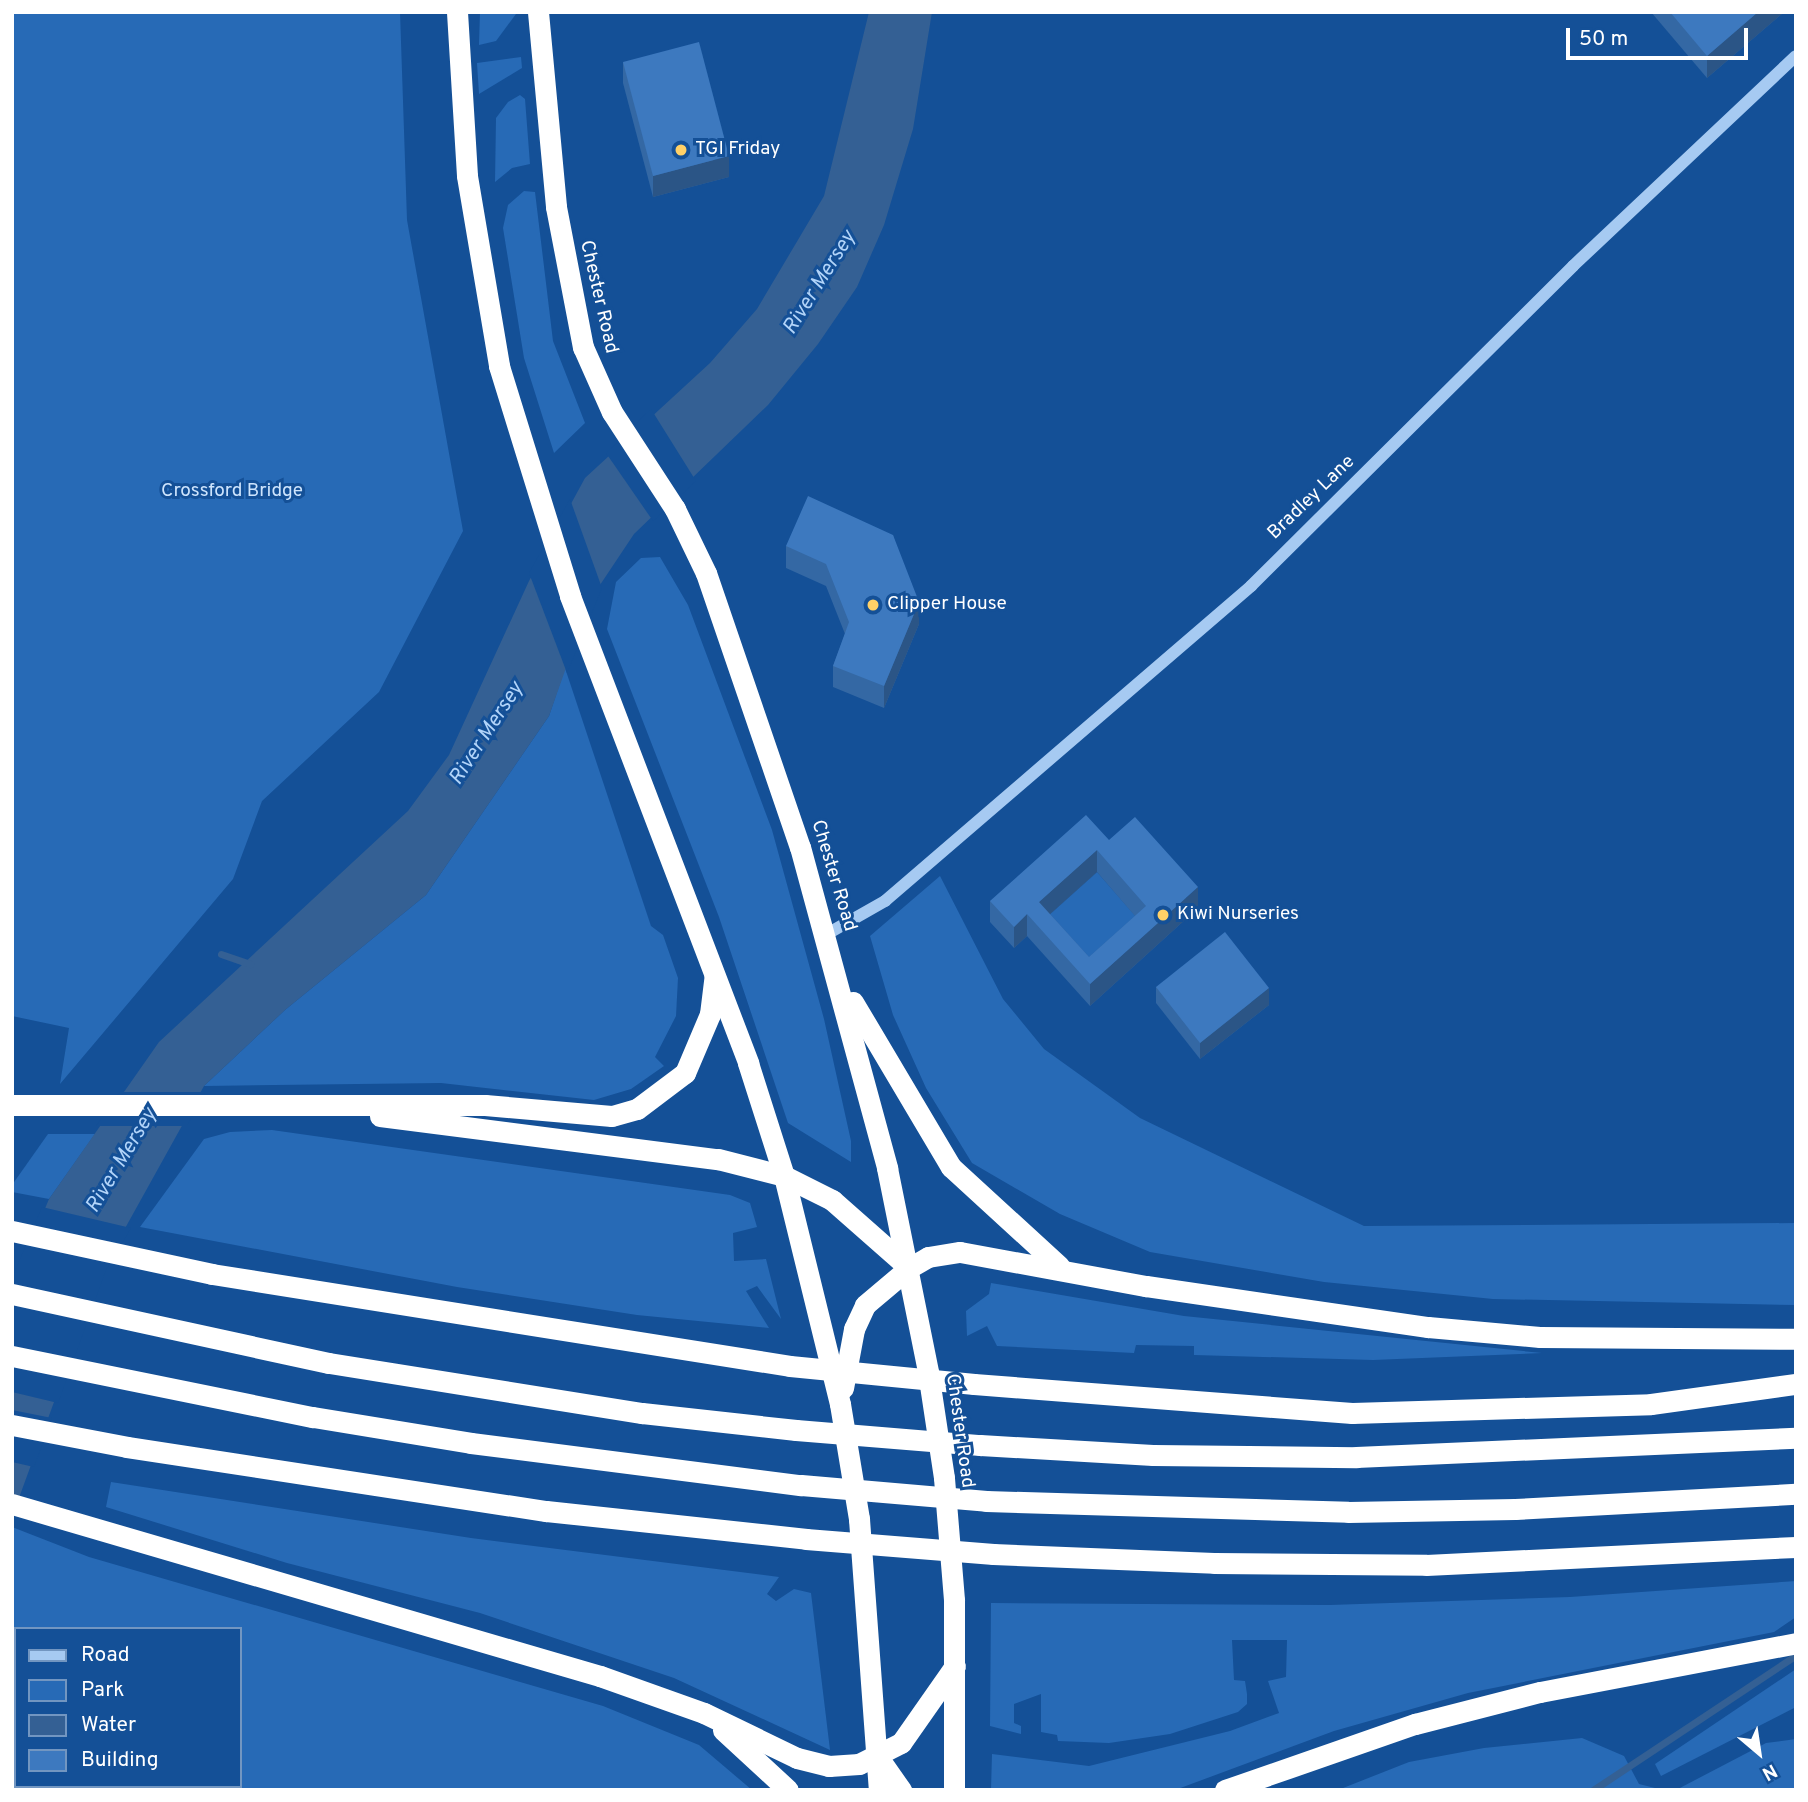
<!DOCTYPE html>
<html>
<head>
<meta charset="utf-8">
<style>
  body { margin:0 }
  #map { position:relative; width:1808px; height:1802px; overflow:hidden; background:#145097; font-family:Overpass,sans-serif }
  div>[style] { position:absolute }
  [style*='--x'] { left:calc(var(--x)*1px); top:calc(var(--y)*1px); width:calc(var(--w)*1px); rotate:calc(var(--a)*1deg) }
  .green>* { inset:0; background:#276ab6 }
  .water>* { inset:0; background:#346094 }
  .pier>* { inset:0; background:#145097 }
  .stream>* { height:7px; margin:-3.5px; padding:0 3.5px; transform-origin:3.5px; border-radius:3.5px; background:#346094 }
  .minor>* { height:12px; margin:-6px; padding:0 6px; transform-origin:6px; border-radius:6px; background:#a6caf2 }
  .highway>* { height:21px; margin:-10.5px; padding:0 10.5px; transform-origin:10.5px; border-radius:10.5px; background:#fff }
  .highway-bridge>* { height:21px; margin:-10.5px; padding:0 10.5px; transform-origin:10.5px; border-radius:10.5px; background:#fff }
  .wall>* { inset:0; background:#3468a4 }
  .shaded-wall>* { inset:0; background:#2b5586 }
  .building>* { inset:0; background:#3d79bf }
  .dots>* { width:19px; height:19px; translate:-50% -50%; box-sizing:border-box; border:4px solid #145097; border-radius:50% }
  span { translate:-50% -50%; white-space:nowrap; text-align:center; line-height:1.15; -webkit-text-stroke:6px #145097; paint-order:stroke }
  .poi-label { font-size:19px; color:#fff }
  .left { translate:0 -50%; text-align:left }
  .street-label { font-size:19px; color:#fff }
  .park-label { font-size:19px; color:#cde4fd }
  .water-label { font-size:21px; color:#b2d4f9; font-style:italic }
  .frame { position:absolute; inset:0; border:14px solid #fff; pointer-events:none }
  .legend { position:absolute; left:14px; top:1627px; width:228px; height:161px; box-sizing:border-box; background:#145097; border:2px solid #7296c1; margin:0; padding:9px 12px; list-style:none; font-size:21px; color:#fff }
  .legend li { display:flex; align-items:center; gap:14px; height:35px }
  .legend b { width:35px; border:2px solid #7296c1 }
  .north { position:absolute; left:1724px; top:1718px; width:70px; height:70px; -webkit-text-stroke:5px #145097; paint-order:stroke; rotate:151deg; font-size:19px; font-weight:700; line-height:28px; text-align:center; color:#fff }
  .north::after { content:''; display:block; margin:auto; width:24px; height:32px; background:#fff; clip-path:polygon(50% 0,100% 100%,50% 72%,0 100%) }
  .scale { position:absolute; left:1566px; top:28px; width:182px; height:32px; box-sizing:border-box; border:4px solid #fff; border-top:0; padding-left:9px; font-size:21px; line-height:24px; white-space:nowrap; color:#fff; -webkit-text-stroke:5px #145097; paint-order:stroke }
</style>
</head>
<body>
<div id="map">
  <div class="green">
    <div style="clip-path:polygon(12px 12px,400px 12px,407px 220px,463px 531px,379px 692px,262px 801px,233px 879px,60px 1084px,69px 1028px,12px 1016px)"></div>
    <div style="clip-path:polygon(480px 12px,516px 12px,516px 14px,496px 41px,479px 45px)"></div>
    <div style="clip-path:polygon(521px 57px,522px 68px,479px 94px,477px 63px)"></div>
    <div style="clip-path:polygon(520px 95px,525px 99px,530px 164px,512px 168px,495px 182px,496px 118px,508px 102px)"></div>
    <div style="clip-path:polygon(524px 191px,535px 192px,553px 341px,585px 423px,554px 453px,524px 358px,503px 228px,508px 205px)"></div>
    <div style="clip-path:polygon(660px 557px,688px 605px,772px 830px,824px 1019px,851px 1141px,851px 1162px,788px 1123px,719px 917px,607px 629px,616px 582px,641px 558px)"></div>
    <div style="clip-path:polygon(565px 668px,651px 926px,663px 935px,678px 978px,676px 1016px,655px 1057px,664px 1066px,631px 1089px,594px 1100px,441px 1083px,204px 1086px,285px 1010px,426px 895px,549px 716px)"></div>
    <div style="clip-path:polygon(1097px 872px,1146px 928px,1089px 979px,1039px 924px)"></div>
    <div style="clip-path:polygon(940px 876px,1003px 999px,1044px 1049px,1140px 1118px,1364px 1226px,1796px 1223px,1796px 1305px,1493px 1299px,1324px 1282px,1150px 1252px,1060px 1214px,972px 1163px,926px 1088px,893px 1015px,870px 936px)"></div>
    <div style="clip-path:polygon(272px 1130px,730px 1195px,750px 1203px,757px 1227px,733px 1233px,734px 1261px,766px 1259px,781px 1319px,757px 1286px,746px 1291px,769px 1328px,637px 1315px,457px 1287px,140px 1227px,204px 1139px,230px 1132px)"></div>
    <div style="clip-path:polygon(48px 1134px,95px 1134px,49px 1199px,12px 1192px,12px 1185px)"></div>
    <div style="clip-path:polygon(991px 1283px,1184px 1316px,1542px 1353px,1373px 1360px,1194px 1355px,1194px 1346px,1136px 1345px,1134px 1353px,997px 1346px,987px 1326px,967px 1336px,966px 1311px,989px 1294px)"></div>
    <div style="clip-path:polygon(111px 1482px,471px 1538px,779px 1577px,767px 1594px,776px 1601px,794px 1589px,811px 1593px,830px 1750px,674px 1678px,480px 1613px,287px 1563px,106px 1507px)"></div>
    <div style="clip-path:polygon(evenodd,12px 1527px,89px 1557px,603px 1706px,699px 1745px,752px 1790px,12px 1790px,12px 1527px,16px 1629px,240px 1629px,240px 1786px,16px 1786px,16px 1629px)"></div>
    <div style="clip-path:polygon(1796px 1581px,1796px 1617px,1774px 1632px,1468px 1693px,1334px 1731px,1175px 1790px,991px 1790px,992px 1754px,1089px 1766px,1230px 1731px,1279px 1713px,1268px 1681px,1286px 1677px,1287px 1640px,1232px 1640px,1234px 1680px,1245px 1681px,1247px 1694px,1247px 1704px,1238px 1712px,1170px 1734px,1109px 1743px,1058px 1741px,1057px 1735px,1041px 1732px,1041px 1694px,1014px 1704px,1014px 1723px,1021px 1726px,1021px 1734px,990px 1726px,991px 1603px,1330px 1605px,1570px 1597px)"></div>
    <div style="clip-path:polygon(1796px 1669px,1796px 1707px,1661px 1776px,1655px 1764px)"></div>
    <div style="clip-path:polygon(1582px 1738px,1624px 1756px,1639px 1784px,1663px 1790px,1338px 1790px,1409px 1762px,1484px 1748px)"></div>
    <div style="clip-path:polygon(1796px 1739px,1796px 1790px,1676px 1790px,1766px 1743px)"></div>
  </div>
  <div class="water">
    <div style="clip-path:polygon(869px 12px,932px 12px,913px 129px,884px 225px,857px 287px,818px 344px,768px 405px,634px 534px,590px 600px,549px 716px,426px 895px,285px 1010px,204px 1086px,103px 1268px,12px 1517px,12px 1287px,49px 1199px,159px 1042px,408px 811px,449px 755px,529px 581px,585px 478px,710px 363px,757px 309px,824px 196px)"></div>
  </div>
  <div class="pier">
    <div style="clip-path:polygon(651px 409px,696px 481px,653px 521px,606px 453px)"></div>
    <div style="clip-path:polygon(570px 499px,602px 588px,567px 673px,529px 573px)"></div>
    <div style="clip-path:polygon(120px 1092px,205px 1092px,187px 1126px,96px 1126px)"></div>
    <div style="clip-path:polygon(42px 1207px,131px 1228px,106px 1270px,58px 1403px,12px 1392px,12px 1278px)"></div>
    <div style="clip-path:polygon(12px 1410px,52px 1418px,34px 1467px,12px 1462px)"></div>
  </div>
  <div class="stream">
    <div style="--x:221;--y:954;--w:31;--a:19"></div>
    <div style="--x:1593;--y:1790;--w:244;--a:-33.6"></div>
  </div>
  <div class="minor">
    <div style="--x:827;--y:934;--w:67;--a:-29.6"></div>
    <div style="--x:885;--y:901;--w:483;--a:-40.7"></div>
    <div style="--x:1251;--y:586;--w:454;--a:-44.8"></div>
    <div style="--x:1573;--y:266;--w:306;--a:-43.3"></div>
  </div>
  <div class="highway">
    <div style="--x:457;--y:12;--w:164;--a:86.5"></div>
    <div style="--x:467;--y:176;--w:193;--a:80.4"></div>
    <div style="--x:499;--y:366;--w:241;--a:72.8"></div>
    <div style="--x:570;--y:596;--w:500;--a:69.1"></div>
    <div style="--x:748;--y:1063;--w:119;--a:72.3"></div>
    <div style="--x:784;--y:1176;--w:235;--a:76.2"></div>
    <div style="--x:840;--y:1404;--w:117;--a:80.6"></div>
    <div style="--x:859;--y:1519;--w:272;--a:85.8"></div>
    <div style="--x:538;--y:12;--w:196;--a:84.7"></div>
    <div style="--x:556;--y:207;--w:143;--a:79.1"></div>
    <div style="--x:583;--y:347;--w:71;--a:66"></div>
    <div style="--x:612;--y:412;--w:116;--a:57"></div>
    <div style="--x:675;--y:509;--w:71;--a:64.2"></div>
    <div style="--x:706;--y:573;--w:290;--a:71.1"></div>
    <div style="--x:800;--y:847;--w:333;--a:74.8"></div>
    <div style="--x:887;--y:1168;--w:208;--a:78.6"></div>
    <div style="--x:928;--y:1372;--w:107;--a:81.4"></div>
    <div style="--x:944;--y:1478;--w:122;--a:85.3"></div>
    <div style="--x:954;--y:1600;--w:190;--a:90"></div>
    <div style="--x:853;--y:1002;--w:192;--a:59.3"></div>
    <div style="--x:951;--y:1167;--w:147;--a:42.5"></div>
    <div style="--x:12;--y:1105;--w:473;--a:0"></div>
    <div style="--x:485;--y:1105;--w:127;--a:5"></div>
    <div style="--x:612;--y:1116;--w:26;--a:-16"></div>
    <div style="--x:637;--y:1109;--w:60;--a:-36.9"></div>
    <div style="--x:685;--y:1073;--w:64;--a:-67"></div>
    <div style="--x:710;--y:1014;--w:38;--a:-83"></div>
    <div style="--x:380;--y:1116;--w:341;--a:7.3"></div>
    <div style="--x:718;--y:1159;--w:68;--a:14.4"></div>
    <div style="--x:784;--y:1176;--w:54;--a:26.6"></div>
    <div style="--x:832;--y:1200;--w:103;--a:41.4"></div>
    <div style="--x:12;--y:1231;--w:205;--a:12.1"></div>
    <div style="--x:212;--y:1274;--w:585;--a:9.04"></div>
    <div style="--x:12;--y:1294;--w:324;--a:12.3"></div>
    <div style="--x:329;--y:1363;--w:317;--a:9.1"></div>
    <div style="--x:642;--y:1413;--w:155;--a:6.3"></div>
    <div style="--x:12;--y:1356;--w:307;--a:11.5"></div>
    <div style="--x:313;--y:1417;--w:160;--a:9.3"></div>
    <div style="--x:471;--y:1443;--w:333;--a:7.3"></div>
    <div style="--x:974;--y:1384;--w:379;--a:4.4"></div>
    <div style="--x:1352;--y:1413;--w:299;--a:-1.7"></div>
    <div style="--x:1651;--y:1404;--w:146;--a:-7.9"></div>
    <div style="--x:843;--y:1388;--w:60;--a:-79.4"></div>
    <div style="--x:854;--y:1329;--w:26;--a:-65"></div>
    <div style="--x:865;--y:1305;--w:57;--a:-40.1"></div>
    <div style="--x:909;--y:1268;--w:22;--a:-30"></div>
    <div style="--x:928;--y:1257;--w:32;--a:-9"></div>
    <div style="--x:960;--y:1252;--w:189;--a:10.4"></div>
    <div style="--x:1146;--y:1286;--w:285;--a:8.3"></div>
    <div style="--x:1428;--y:1327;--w:112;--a:5.1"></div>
    <div style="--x:1540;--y:1337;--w:256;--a:0.4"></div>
    <div style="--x:12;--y:1425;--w:117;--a:10.8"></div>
    <div style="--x:127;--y:1447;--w:424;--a:8.7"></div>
    <div style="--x:546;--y:1511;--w:262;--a:6.1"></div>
    <div style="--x:980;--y:1445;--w:173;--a:3.3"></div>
    <div style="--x:1153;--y:1455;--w:203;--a:0.6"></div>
    <div style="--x:1356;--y:1457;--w:440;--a:-2.5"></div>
    <div style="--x:986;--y:1501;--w:362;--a:1.7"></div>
    <div style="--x:1348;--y:1512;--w:167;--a:-1"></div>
    <div style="--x:1515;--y:1509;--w:281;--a:-3.1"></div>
    <div style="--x:12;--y:1504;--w:613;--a:16.31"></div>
    <div style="--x:600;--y:1676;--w:110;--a:19.6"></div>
    <div style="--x:704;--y:1713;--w:103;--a:25.8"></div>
    <div style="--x:797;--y:1758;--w:33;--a:14"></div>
    <div style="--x:829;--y:1766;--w:30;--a:-4"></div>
    <div style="--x:859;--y:1764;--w:47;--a:-26.6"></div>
    <div style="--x:901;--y:1743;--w:94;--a:-55"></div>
    <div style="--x:993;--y:1554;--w:221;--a:2.3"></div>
    <div style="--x:1214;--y:1563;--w:212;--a:0.5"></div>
    <div style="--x:1426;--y:1565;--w:370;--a:-2.8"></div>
    <div style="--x:723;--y:1730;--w:88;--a:42.7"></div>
    <div style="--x:880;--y:1760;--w:37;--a:55"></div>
    <div style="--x:1225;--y:1790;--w:201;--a:-19.2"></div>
    <div style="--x:1415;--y:1724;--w:129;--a:-14.4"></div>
    <div style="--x:1540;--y:1692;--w:261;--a:-10.8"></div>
  </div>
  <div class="highway-bridge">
    <div style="--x:790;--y:1366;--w:185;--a:5.6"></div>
    <div style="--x:796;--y:1430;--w:185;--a:4.7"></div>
    <div style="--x:801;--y:1485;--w:186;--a:4.9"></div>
    <div style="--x:806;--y:1539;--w:188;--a:4.6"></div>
  </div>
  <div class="wall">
    <div style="clip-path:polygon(1651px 12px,1784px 12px,1707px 78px)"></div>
    <div style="clip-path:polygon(623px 62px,729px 177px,653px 197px,623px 83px)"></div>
    <div style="clip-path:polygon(893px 535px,919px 624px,884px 708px,833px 687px,833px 666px,845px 634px,826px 586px,786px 568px,786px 546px)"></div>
    <div style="clip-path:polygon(evenodd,1109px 840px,1198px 908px,1090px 1006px,1027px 936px,1014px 948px,990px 922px,990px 901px,1109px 840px,1097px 872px,1135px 916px,1089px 957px,1050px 914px,1097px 872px)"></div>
    <div style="clip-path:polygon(1156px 987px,1269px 1005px,1200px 1059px,1156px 1003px)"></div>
  </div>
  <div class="shaded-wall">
    <div style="clip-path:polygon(1758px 12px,1784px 12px,1707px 78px,1707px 56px)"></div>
    <div style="clip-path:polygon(729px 156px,729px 177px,653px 197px,653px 176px)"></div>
    <div style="clip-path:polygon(919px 602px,919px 624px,884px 708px,884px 686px)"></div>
    <div style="clip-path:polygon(1097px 850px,1097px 872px,1039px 924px,1039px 902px)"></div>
    <div style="clip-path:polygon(1198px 887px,1198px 908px,1090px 1006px,1090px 984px)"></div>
    <div style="clip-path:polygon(1027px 914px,1027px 936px,1014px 948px,1014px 927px)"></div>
    <div style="clip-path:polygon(1269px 988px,1269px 1005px,1200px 1059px,1200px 1043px)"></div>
  </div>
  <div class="building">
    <div style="clip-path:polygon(1670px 12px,1758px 12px,1707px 56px)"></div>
    <div style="clip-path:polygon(699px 42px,729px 156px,653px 176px,623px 62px)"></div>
    <div style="clip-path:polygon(808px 496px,893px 535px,919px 602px,884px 686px,833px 666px,849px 622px,826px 564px,786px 546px)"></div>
    <div style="clip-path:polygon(evenodd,1086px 815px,1109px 840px,1135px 817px,1198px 887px,1090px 984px,1027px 914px,1014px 927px,990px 901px,1086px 815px,1097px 850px,1146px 906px,1089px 957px,1039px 902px,1097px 850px)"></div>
    <div style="clip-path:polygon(1225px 932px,1269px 988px,1200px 1043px,1156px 987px)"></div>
  </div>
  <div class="dots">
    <div style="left:681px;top:150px;background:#ffd067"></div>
    <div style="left:873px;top:605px;background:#ffd067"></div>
    <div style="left:1163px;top:915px;background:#ffd067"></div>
  </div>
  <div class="poi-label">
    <span class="left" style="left:695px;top:150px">TGI Friday</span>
    <span class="left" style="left:887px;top:605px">Clipper House</span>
    <span class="left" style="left:1177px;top:915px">Kiwi Nurseries</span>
  </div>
  <div class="street-label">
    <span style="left:598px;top:297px;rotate:77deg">Chester Road</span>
    <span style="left:1312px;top:498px;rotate:-44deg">Bradley Lane</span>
    <span style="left:833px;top:876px;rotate:73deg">Chester Road</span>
    <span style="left:959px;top:1431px;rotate:82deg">Chester Road</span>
  </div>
  <div class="park-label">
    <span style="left:232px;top:492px">Crossford Bridge</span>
  </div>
  <div class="water-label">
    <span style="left:820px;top:283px;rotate:-58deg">River Mersey</span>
    <span style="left:487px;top:734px;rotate:-57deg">River Mersey</span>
    <span style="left:122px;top:1161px;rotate:-59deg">River Mersey</span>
  </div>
  <div class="frame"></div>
  <ul class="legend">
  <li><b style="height:9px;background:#a6caf2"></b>Road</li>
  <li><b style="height:19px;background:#276ab6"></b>Park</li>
  <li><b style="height:19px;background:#346094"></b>Water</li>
  <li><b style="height:19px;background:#3d79bf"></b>Building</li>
  </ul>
  <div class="north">N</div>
  <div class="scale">50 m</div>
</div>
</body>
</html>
